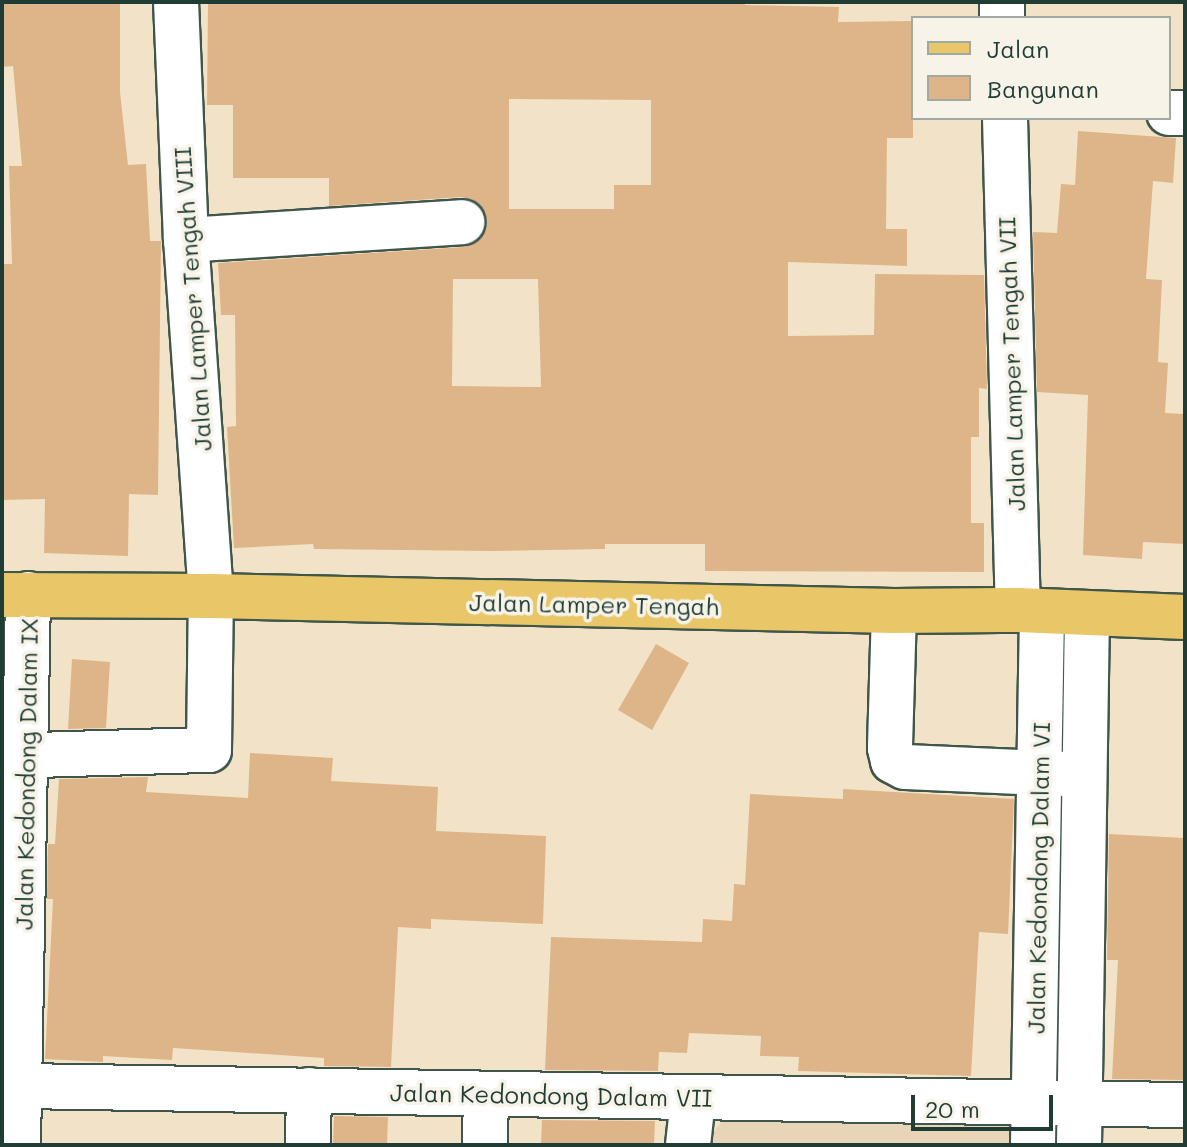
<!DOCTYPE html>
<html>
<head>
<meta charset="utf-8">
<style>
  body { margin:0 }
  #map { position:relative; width:1187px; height:1147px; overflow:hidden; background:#f2e3c8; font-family:Mali,sans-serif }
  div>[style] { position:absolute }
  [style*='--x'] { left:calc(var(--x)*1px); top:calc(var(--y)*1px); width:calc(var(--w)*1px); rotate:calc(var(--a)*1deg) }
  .built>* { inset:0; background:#e8d5b7 }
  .building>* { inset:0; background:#deb589 }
  .roads { filter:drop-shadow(2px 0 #3f564a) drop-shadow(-2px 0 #3f564a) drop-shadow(0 2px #3f564a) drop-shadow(0 -2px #3f564a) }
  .minor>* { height:44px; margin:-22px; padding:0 22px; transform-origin:22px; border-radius:22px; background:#fff }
  .major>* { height:44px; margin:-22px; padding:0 22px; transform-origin:22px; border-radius:22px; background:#e9c769 }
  span { translate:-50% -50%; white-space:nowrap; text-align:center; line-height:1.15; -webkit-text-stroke:7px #f7f3e8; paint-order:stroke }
  .street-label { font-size:24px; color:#1f3d34 }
  .frame { position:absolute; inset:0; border:4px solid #1f3d34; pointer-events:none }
  .legend { position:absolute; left:911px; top:16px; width:260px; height:104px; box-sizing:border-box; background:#f7f3e8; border:2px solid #a1aaa0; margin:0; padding:10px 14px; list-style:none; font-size:24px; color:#1f3d34 }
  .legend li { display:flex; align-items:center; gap:16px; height:40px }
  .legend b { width:40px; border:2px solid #a1aaa0 }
  .scale { position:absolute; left:911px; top:1095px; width:142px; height:36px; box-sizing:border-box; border:4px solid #1f3d34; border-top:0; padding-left:10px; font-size:24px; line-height:28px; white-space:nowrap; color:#1f3d34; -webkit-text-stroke:6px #f7f3e8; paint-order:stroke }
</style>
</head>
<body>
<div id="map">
  <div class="built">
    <div style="clip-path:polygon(729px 1114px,1020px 1125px,1018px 1145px,701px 1145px)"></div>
  </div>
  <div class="building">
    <div style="clip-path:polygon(2px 2px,120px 2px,120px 92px,128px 165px,146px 164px,150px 241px,161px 241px,158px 495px,129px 494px,128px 556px,44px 553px,45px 499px,2px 500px,2px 264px,12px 264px,9px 166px,22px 166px,13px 66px,2px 67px)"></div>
    <div style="clip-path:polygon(evenodd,208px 2px,745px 2px,745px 5px,839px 7px,838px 22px,913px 21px,913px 138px,887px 138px,886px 229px,907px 229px,907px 266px,788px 262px,788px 336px,874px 335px,875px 274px,984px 275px,987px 389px,979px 388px,979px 437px,971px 437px,971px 523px,984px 523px,984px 572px,705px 571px,705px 544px,605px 544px,605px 549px,492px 551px,314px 549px,313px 544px,234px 548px,227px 427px,236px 426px,235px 315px,221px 315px,218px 263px,464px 247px,476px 242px,485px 232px,487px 221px,482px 208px,472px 199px,461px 197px,329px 206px,329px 178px,233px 178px,233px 105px,207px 105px,208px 2px,509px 99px,651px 100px,651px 185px,614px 185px,614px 209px,509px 209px,509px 99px,208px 2px,453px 279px,538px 279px,541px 387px,452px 386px,453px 279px)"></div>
    <div style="clip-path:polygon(1078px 131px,1176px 138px,1173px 183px,1153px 181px,1146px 279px,1162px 280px,1158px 362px,1168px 363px,1165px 413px,1185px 414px,1185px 544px,1143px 542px,1142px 559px,1083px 555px,1088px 395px,1037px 392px,1033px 232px,1057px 233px,1061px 184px,1075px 185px)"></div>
    <div style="clip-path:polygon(656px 644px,689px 663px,652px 730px,618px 710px)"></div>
    <div style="clip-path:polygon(72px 659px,110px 662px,106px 728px,68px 729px)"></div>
    <div style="clip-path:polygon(250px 753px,333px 758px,331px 781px,438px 787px,436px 831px,546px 836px,543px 924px,431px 919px,431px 929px,398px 927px,391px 1067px,324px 1066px,324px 1058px,173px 1048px,172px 1060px,103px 1056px,103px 1062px,45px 1059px,53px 899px,47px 899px,48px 844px,55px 844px,59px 779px,148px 777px,146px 792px,248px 798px)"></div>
    <div style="clip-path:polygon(843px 789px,1014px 799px,1008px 934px,979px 932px,971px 1076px,798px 1071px,799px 1057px,760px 1056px,761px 1036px,689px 1033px,687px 1053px,659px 1052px,658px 1071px,545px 1070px,551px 937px,702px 942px,703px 919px,732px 921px,734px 884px,745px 885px,750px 794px,843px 799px)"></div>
    <div style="clip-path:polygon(1109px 834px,1185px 838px,1185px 1080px,1112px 1079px,1118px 960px,1107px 960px)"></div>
    <div style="clip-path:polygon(334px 1116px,388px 1117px,387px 1145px,333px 1145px)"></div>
    <div style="clip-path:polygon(542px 1120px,655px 1121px,654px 1145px,541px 1145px)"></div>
  </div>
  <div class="roads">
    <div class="minor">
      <div style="--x:1002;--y:2;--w:16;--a:90"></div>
      <div style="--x:1169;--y:113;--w:16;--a:0"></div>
      <div style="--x:1005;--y:118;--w:492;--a:88.5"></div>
      <div style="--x:186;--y:240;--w:277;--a:-3.7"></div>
      <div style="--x:894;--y:611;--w:137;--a:91.7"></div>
      <div style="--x:890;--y:748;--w:13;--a:77"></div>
      <div style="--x:893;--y:761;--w:13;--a:27"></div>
      <div style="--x:905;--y:767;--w:161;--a:2.5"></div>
      <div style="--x:2;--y:756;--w:207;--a:-1.7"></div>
      <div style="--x:209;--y:750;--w:154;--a:-89.3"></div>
      <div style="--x:211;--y:596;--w:357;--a:-94"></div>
      <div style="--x:186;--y:240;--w:238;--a:-92.4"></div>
      <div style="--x:21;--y:1086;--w:1164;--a:0.94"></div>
      <div style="--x:18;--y:1145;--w:551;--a:-88.96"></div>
      <div style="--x:308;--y:1145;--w:55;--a:-89"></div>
      <div style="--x:485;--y:1145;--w:51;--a:-88.9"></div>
      <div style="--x:688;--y:1145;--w:46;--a:-83.8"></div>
      <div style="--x:1033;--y:1145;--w:533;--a:-89.03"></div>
      <div style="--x:1079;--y:1145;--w:530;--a:-89.14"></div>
    </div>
    <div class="major">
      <div style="--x:2;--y:595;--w:209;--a:0.3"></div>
      <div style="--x:211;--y:596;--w:683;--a:1.26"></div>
      <div style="--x:894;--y:611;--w:124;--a:-0.5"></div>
      <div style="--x:1018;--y:610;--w:167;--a:2.4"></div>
    </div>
  </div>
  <div class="street-label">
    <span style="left:192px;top:299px;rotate:-94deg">Jalan Lamper Tengah VIII</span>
    <span style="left:1011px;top:364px;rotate:-92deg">Jalan Lamper Tengah VII</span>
    <span style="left:594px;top:604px;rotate:1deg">Jalan Lamper Tengah</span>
    <span style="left:26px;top:774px;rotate:-89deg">Jalan Kedondong Dalam IX</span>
    <span style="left:1038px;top:878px;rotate:-89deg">Jalan Kedondong Dalam VI</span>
    <span style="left:551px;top:1095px;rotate:1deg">Jalan Kedondong Dalam VII</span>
  </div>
  <div class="frame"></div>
  <ul class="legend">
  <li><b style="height:10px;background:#e9c769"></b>Jalan</li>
  <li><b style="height:22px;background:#deb589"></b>Bangunan</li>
  </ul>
  <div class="scale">20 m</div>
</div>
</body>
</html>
